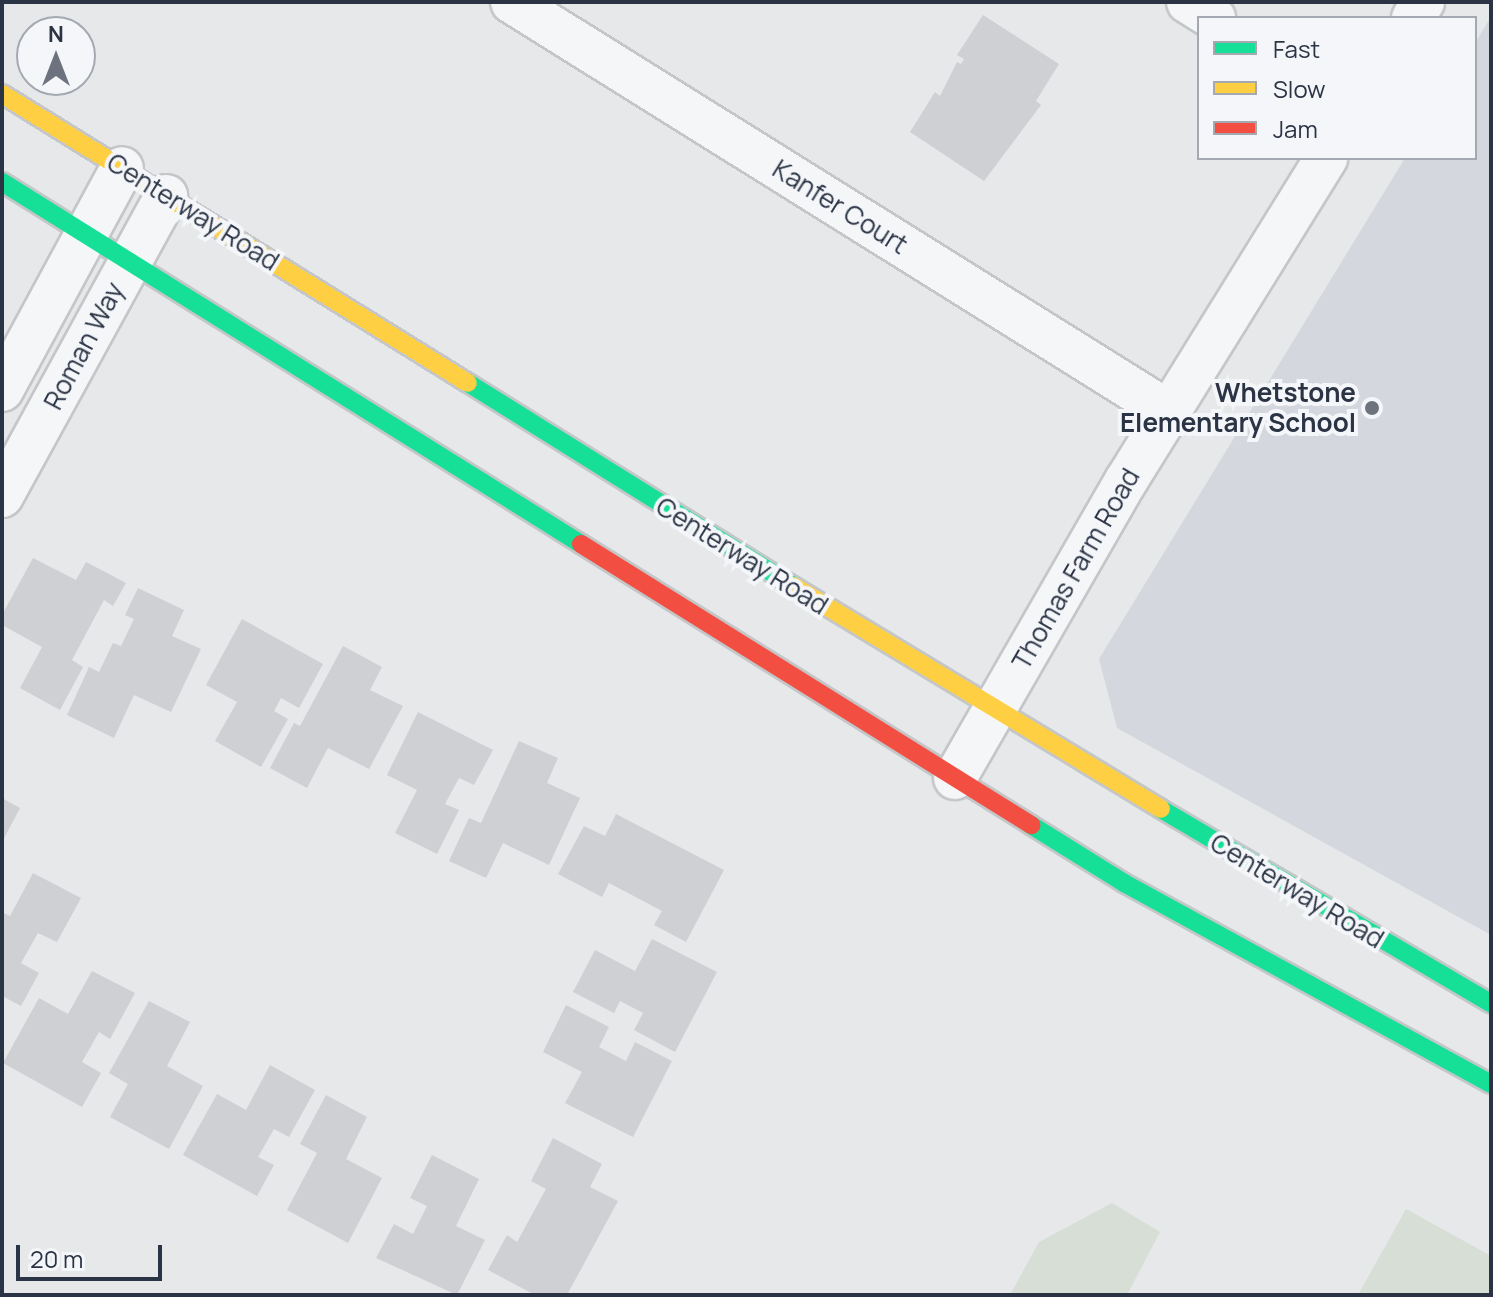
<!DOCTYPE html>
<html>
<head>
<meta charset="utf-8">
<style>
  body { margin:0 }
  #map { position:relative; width:1493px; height:1297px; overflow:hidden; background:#e6e8ea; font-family:Manrope,sans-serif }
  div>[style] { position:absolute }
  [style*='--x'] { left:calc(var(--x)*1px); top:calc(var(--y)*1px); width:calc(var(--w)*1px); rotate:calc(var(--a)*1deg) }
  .built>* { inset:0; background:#d4d7dd }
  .green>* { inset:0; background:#d6ded6 }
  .building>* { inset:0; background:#ced0d3 }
  .roads { filter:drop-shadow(2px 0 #c4c6c8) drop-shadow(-2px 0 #c4c6c8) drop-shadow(0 2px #c4c6c8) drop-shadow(0 -2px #c4c6c8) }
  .street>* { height:42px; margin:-21px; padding:0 21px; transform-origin:21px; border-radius:21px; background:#f5f6f7 }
  .fast>* { height:18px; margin:-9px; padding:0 9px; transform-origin:9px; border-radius:9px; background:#16e098 }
  .slow>* { height:18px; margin:-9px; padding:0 9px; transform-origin:9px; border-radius:9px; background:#ffcf43 }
  .jam>* { height:18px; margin:-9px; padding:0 9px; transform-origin:9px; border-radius:9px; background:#f24e42 }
  .dots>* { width:22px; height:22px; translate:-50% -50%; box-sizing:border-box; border:4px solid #f4f6f9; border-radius:50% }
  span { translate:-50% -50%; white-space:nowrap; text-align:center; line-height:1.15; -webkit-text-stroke:8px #f4f6f9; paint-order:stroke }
  .street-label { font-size:26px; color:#2b3445 }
  .poi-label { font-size:26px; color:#2b3445; font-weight:700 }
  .right { translate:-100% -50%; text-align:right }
  .frame { position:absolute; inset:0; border:4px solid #2b3445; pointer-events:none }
  .legend { position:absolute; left:1197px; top:16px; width:280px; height:144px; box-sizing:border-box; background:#f4f6f9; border:2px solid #a4a8b1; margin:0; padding:10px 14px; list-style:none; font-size:24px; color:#2b3445 }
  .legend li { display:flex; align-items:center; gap:16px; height:40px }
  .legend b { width:40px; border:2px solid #a4a8b1 }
  .north { position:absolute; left:16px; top:16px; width:80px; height:80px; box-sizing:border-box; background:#f4f6f9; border:2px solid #a4a8b1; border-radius:50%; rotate:0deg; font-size:22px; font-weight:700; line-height:32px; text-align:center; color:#2b3445 }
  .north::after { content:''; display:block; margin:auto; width:28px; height:36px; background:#6c737f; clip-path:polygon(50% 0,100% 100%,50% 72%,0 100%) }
  .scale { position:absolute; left:16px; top:1245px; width:146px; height:36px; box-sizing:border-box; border:4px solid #2b3445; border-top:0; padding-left:10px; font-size:24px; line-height:28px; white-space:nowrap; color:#2b3445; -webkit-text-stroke:6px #f4f6f9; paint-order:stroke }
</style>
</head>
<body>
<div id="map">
  <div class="built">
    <div style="clip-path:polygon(1491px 17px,1491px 935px,1117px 728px,1099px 659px,1405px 158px,1475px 158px,1475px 43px)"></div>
  </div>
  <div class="green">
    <div style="clip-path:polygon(1112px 1203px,1160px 1232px,1127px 1295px,1010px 1295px,1039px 1242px)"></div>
    <div style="clip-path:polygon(1406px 1209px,1491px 1256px,1491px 1295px,1358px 1295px)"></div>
  </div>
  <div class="building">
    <div style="clip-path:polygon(983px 15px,1059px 64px,1036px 101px,1041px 105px,984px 181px,910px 132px,935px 92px,940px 96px,957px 62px,961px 64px,964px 59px,957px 55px)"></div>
    <div style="clip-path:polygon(33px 558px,76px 580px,86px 562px,126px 583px,113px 606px,104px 600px,72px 660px,83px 667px,60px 710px,20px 688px,42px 647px,2px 625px,2px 615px)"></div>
    <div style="clip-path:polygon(138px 588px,184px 610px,172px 636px,201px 649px,171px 712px,134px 695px,114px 738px,67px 715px,89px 667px,99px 672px,113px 643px,121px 646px,134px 619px,125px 615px)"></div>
    <div style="clip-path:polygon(242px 619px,323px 664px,299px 708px,281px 698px,274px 711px,288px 719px,261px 767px,215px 741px,237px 702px,206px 685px)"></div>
    <div style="clip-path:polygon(343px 646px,382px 667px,370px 690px,403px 706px,369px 769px,328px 748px,307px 788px,270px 768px,294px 723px,300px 726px)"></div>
    <div style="clip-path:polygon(418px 712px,493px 750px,474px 785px,459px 778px,445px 804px,459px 810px,437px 854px,395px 833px,417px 790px,387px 775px)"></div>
    <div style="clip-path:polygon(519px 741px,558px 758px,547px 783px,580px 798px,549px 865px,503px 843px,486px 878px,449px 861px,469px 818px,481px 823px)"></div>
    <div style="clip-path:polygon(2px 798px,20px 808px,2px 842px)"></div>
    <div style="clip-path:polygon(616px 814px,724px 870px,686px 942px,654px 925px,662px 911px,609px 883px,602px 897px,558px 874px,584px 826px,605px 836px)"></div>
    <div style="clip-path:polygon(33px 873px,81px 898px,57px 942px,38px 933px,21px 963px,39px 973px,21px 1006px,2px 996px,2px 912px,10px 916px)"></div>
    <div style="clip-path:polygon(652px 939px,717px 972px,675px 1052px,634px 1030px,643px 1013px,620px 1001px,614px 1013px,573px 992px,595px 950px,635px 971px)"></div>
    <div style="clip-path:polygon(92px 971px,135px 993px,110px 1039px,99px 1032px,82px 1062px,101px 1073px,82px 1107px,3px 1063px,39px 998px,68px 1014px)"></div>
    <div style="clip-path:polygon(149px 1001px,190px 1022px,167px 1066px,203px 1086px,169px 1149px,110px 1117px,128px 1084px,109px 1073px)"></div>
    <div style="clip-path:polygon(566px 1005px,609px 1027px,599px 1047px,626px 1061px,635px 1042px,672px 1061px,633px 1137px,565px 1103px,582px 1072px,543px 1052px)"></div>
    <div style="clip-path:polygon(270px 1065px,315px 1090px,289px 1137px,274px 1129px,258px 1157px,274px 1165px,257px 1196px,183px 1155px,217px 1094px,246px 1110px)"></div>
    <div style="clip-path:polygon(326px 1095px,367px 1117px,346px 1159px,382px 1178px,348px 1243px,287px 1210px,317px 1153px,300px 1144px)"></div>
    <div style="clip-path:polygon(553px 1138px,602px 1164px,590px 1187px,618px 1201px,567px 1295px,535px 1295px,488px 1270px,507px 1235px,517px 1242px,546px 1189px,531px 1181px)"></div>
    <div style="clip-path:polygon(432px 1155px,479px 1179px,456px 1226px,485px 1240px,457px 1295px,376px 1258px,394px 1224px,413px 1234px,427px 1206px,410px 1198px)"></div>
  </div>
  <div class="roads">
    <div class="street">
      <div style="--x:512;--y:2;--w:774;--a:31.97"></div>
      <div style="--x:1188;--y:2;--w:31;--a:32"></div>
      <div style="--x:1413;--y:18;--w:19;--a:-58"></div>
      <div style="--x:2;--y:390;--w:252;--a:-61.6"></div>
      <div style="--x:2;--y:496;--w:342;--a:-61.3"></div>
      <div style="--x:955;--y:778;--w:343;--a:-60.1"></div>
      <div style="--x:1126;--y:481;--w:380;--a:-58.2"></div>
    </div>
    <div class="fast">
      <div style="--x:2;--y:182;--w:683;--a:32.01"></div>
      <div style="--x:468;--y:383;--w:383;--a:32"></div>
      <div style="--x:1161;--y:809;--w:383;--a:30.5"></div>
      <div style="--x:1031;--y:825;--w:110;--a:31.9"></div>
      <div style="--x:1124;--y:883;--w:418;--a:28.7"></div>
    </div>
    <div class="slow">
      <div style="--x:2;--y:94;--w:548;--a:31.81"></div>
      <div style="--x:793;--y:586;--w:430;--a:31.2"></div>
    </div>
    <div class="jam">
      <div style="--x:581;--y:544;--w:531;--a:31.98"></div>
    </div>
  </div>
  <div class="dots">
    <div style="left:1372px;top:408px;background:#6c737f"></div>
  </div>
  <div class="street-label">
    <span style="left:840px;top:207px;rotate:32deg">Kanfer Court</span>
    <span style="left:193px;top:212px;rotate:32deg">Centerway Road</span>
    <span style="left:84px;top:346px;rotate:-62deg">Roman Way</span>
    <span style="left:742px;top:556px;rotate:32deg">Centerway Road</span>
    <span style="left:1076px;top:569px;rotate:-60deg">Thomas Farm Road</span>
    <span style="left:1297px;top:891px;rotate:31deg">Centerway Road</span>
  </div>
  <div class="poi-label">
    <span class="right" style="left:1356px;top:408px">Whetstone<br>Elementary School</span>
  </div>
  <div class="frame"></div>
  <ul class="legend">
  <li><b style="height:10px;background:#16e098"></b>Fast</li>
  <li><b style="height:10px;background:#ffcf43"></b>Slow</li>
  <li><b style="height:10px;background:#f24e42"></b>Jam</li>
  </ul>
  <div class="north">N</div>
  <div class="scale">20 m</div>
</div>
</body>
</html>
